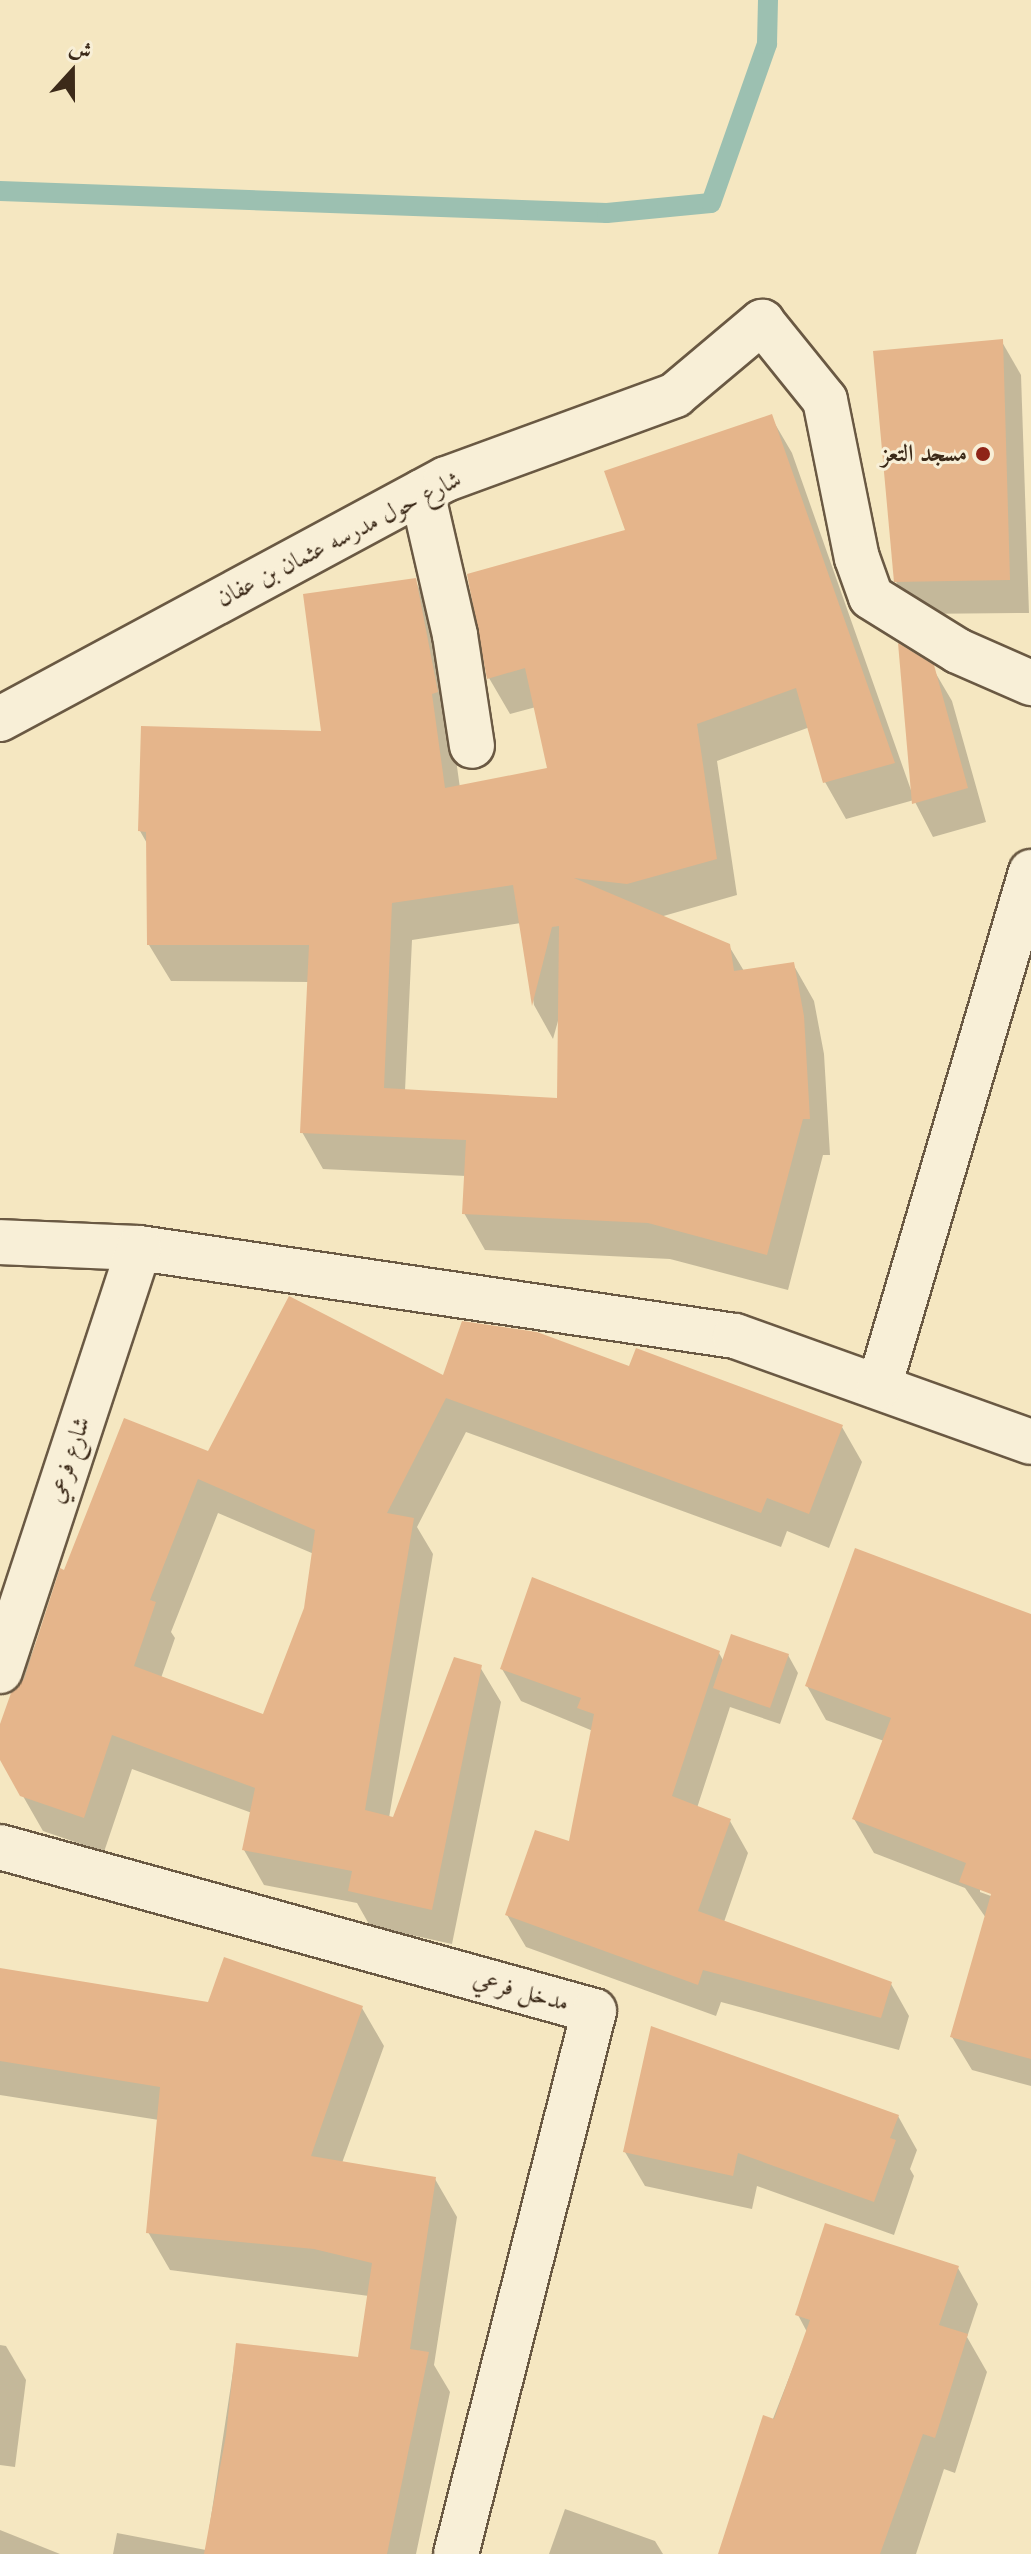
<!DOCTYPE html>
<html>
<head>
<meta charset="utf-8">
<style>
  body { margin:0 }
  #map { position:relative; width:1031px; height:2554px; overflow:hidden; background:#f5e7c1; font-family:Cardo,Amiri,serif }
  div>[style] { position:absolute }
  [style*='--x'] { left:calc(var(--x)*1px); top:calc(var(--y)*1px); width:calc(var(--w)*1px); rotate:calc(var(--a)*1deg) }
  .shadow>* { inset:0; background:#0003 }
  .stream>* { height:20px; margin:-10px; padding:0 10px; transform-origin:10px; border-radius:10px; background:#9cc0b1 }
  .building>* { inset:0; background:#e5b58b }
  .roads { filter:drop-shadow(2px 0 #6a5943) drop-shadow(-2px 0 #6a5943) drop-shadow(0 2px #6a5943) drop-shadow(0 -2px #6a5943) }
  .street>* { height:44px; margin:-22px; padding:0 22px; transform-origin:22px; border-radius:22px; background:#f8efd7 }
  .dots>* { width:22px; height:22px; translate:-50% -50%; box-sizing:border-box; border:4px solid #f8efd7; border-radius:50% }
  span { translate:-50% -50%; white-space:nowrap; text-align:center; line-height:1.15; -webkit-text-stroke:6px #f8efd7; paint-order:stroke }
  .poi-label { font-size:24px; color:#3c2a19; font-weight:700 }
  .right { translate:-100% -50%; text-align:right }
  .street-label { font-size:24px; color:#3c2a19 }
  .north { position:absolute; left:32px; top:32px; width:80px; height:80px; -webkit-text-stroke:6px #f8efd7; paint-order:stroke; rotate:21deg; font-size:22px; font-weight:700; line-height:32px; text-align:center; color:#3c2a19 }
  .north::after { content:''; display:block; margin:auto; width:28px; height:36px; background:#3c2a19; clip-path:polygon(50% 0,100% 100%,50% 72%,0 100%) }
</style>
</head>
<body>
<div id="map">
  <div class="shadow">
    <div style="clip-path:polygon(1002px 342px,1021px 375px,1029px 613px,914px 614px,895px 580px)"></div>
    <div style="clip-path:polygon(evenodd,771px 417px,792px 453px,912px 793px,932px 667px,952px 701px,986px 822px,933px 837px,914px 800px,846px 819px,825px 782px,810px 727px,717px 761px,737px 895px,660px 917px,729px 946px,744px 971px,793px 964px,814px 1001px,824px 1054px,830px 1155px,823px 1155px,788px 1290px,670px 1259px,485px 1250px,464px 1213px,466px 1176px,323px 1169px,302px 1132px,309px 982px,171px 981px,149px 945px,148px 845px,140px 831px,323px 733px,415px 581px,436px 617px,460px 788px,550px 770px,536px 707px,510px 714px,489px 678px,627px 531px,771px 417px,521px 923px,534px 1005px,553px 1039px,558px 1021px,559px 1100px,405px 1091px,412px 940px,521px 923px)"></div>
    <div style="clip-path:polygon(evenodd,631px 1369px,842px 1427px,862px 1462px,829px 1548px,787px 1531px,781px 1547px,466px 1432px,417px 1527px,433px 1554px,389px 1818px,394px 1820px,480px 1667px,501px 1702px,452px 1944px,370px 1926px,357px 1903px,264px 1885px,244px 1850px,252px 1813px,132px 1769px,104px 1852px,43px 1831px,0 1756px,0 1733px,125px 1421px,209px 1454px,444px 1378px,631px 1369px,218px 1513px,314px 1554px,305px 1609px,264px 1717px,161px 1678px,175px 1638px,171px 1632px,218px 1513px)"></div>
    <div style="clip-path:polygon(evenodd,1031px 1616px,1031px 2086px,972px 2070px,952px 2037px,986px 1918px,965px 1888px,874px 1853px,854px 1819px,884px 1741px,826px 1720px,807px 1686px,1031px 1616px,980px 1888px,1001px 1896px,999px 1899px,980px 1892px,980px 1888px)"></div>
    <div style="clip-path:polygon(719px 1653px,724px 1662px,788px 1655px,798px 1673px,780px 1724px,730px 1707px,697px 1808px,730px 1821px,748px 1853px,724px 1922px,891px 1984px,909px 2016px,899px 2050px,721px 2002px,716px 2016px,526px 1947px,507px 1915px,570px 1844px,593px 1731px,521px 1701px,502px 1669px)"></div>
    <div style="clip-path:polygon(0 1970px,209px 2004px,362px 2008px,384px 2046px,342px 2163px,435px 2179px,457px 2217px,434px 2365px,450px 2392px,416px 2554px,113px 2554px,117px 2533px,206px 2550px,237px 2345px,359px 2359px,369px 2296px,170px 2270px,148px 2232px,159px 2120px,0 2095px)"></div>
    <div style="clip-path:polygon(898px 2116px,917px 2150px,910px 2169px,914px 2176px,894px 2235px,757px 2186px,752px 2209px,645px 2186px,625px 2152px)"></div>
    <div style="clip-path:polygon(958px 2268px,978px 2304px,967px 2337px,987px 2372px,955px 2473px,944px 2469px,916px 2554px,720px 2554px,807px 2332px,798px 2315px)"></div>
    <div style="clip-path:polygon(0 2345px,6px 2346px,26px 2380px,15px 2467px,0 2465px)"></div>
    <div style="clip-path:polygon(565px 2509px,655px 2541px,663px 2554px,549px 2554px)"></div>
    <div style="clip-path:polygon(0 2530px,60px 2554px,0 2554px)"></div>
  </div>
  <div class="stream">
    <div style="--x:0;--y:191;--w:607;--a:2.08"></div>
    <div style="--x:607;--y:213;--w:104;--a:-5.5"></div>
    <div style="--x:711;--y:203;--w:169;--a:-70.6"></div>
    <div style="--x:767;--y:44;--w:44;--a:-88.7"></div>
  </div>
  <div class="building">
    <div style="clip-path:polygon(1003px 339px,1010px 580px,894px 582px,873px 351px)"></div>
    <div style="clip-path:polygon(evenodd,772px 414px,895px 763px,823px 783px,796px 688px,697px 724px,717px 859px,627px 884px,574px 878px,730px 944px,734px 971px,794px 962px,804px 1016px,810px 1119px,803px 1119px,767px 1255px,648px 1223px,462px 1214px,466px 1140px,300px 1133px,309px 945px,147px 945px,146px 832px,138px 831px,141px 726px,321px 731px,303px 594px,416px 578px,438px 692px,432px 694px,445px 788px,547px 768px,525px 668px,487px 679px,467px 574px,625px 530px,604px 471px,772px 414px,513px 885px,532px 1006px,552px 927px,559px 926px,557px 1098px,384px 1088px,392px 903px,513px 885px)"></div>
    <div style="clip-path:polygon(898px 643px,934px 665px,968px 788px,912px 804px)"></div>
    <div style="clip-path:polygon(evenodd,289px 1296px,443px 1375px,462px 1321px,537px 1332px,629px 1366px,636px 1348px,843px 1425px,809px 1514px,767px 1498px,761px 1513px,446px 1398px,387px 1513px,414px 1518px,365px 1810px,393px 1817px,454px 1657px,482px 1665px,432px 1910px,348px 1891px,352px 1871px,242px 1850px,255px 1788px,112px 1735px,84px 1818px,20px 1796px,0 1760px,0 1724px,11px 1693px,24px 1679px,60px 1568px,64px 1570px,124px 1418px,208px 1451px,289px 1296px,198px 1479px,315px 1530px,304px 1608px,263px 1714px,134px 1666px,156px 1602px,150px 1600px,198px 1479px)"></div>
    <div style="clip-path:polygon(855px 1548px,1031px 1614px,1031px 2059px,950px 2037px,991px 1894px,959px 1882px,966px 1863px,852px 1819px,891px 1718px,805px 1686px)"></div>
    <div style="clip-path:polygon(532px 1577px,720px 1651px,672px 1796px,731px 1819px,698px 1911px,892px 1982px,881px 2018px,703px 1970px,698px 1985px,505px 1915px,535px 1830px,569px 1841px,594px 1714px,577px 1708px,581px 1698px,500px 1669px)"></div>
    <div style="clip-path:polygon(731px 1634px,789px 1654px,770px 1708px,713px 1688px)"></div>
    <div style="clip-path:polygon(224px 1957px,363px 2006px,311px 2156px,436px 2177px,410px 2349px,429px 2352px,387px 2554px,204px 2554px,226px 2435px,236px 2343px,358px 2357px,372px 2263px,314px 2249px,146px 2233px,160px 2087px,0 2061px,0 1968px,208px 2002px)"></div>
    <div style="clip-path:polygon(651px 2026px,899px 2115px,890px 2138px,896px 2140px,874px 2202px,738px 2153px,733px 2176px,623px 2152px)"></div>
    <div style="clip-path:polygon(825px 2223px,959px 2266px,939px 2325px,968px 2334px,935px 2438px,923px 2434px,880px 2554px,718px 2554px,763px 2415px,774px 2419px,810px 2320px,795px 2315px)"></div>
  </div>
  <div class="roads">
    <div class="street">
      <div style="--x:422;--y:492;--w:147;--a:77"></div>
      <div style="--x:455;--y:635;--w:112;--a:81.3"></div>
      <div style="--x:0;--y:719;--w:506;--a:-28.29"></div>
      <div style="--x:446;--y:479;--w:244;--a:-20.1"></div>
      <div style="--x:675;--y:395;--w:114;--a:-40"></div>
      <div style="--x:762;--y:322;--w:100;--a:51.1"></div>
      <div style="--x:825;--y:400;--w:161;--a:78.6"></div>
      <div style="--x:857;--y:558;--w:41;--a:70.3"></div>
      <div style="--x:871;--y:597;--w:102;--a:31.8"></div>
      <div style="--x:958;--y:651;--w:80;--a:23.7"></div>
      <div style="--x:0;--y:1242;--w:139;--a:2.5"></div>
      <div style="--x:139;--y:1248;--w:602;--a:8.4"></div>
      <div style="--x:735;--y:1336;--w:314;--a:19.7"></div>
      <div style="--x:879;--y:1387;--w:537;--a:-73.56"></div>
      <div style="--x:0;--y:1671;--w:445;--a:-71.8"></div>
      <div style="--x:0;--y:1847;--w:616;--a:15.43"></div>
      <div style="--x:594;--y:2011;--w:560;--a:104.26"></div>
    </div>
  </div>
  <div class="dots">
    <div style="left:983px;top:454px;background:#8f2418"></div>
  </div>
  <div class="poi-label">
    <span class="right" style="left:967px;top:454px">مسجد التعز</span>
  </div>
  <div class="street-label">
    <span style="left:339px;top:539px;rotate:-27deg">شارع حول مدرسه عثمان بن عفان</span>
    <span style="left:69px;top:1460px;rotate:-72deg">شارع فرعي</span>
    <span style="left:521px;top:1991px;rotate:15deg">مدخل فرعي</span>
  </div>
  <div class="north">ش</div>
</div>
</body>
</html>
